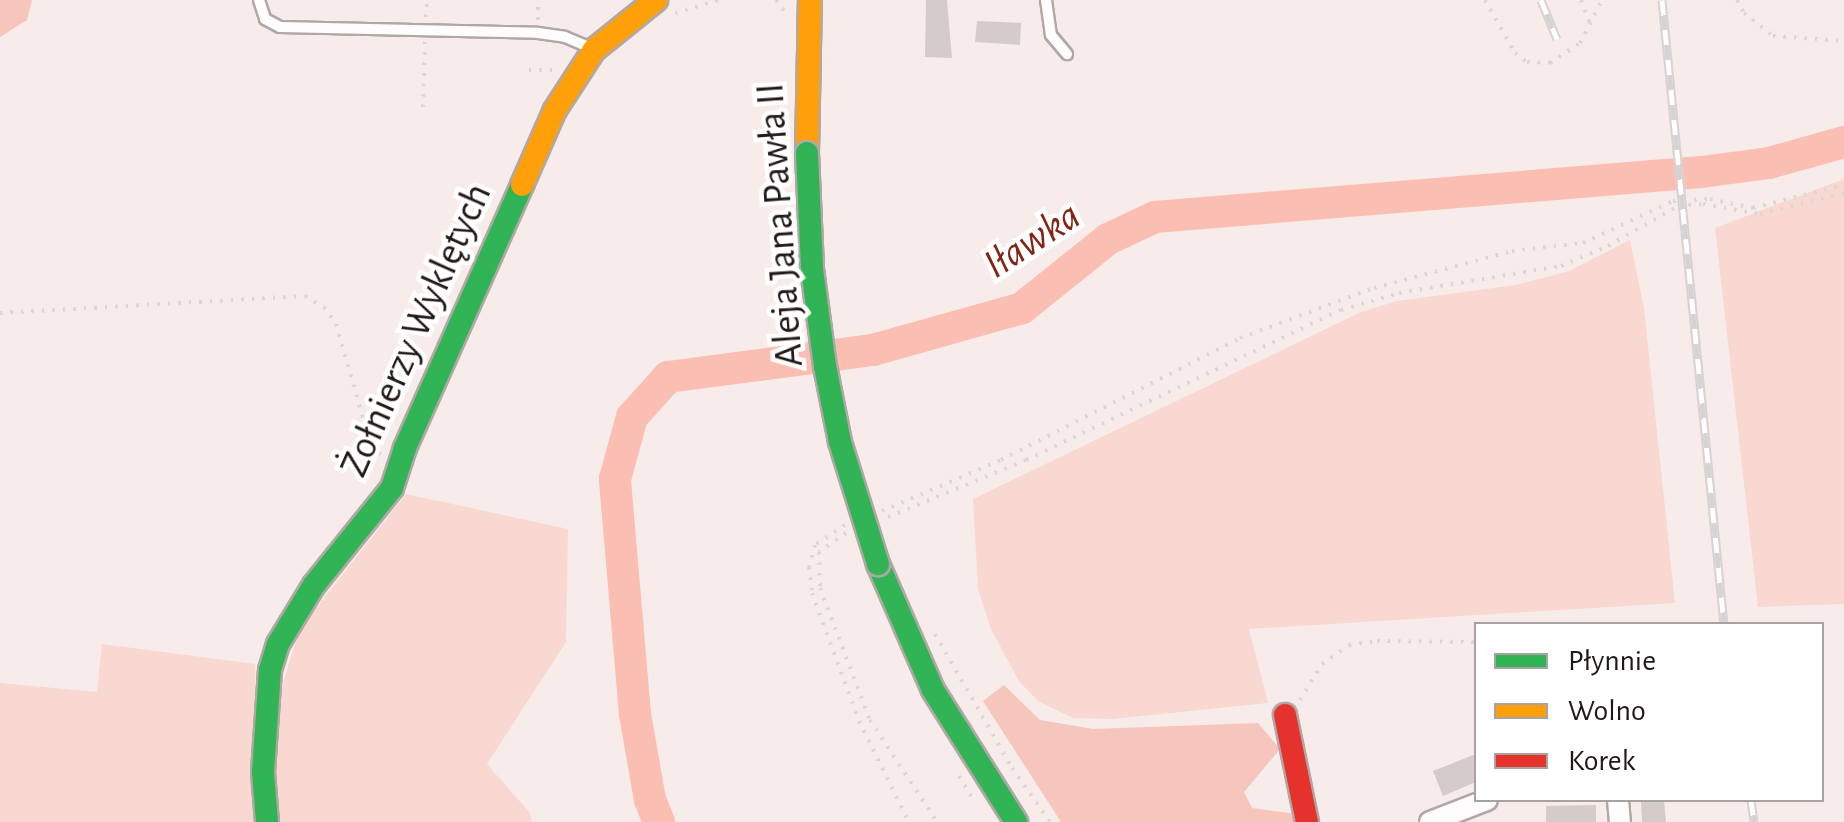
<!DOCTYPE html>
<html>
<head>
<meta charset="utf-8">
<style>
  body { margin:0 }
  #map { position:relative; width:1844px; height:822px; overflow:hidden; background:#f7ecea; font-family:"Alegreya Sans",sans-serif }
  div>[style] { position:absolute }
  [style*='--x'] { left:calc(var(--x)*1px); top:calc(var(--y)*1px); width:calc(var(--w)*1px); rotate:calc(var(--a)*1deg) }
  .green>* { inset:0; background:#f9d8d1 }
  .forest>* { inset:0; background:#f6c5bb }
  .river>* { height:32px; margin:-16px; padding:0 16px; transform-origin:16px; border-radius:16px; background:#fabeb3 }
  .building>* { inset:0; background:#d5ccca }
  .path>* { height:4px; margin-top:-2px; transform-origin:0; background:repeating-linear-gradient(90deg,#dad7d6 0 2.5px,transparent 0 10.5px) }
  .roads { filter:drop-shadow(2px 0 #b1a8a6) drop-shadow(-2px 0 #b1a8a6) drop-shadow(0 2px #b1a8a6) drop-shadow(0 -2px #b1a8a6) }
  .lane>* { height:10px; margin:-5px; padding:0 5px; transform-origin:5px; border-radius:5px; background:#fefcfc }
  .street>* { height:20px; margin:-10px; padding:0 10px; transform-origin:10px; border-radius:10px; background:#fefcfc }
  .fast>* { height:22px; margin:-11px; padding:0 11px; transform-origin:11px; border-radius:11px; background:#30b455 }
  .slow>* { height:22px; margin:-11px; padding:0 11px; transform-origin:11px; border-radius:11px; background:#ff9f0a }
  .jam>* { height:22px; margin:-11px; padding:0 11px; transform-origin:11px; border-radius:11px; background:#e5322d }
  .rail>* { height:9px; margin-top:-4.5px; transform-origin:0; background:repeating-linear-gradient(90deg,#fff 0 15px,#d7d3d3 0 30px); box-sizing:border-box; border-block:2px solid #d7d3d3 }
  .bridges { filter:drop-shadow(2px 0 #b1a8a6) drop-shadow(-2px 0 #b1a8a6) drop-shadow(0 2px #b1a8a6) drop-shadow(0 -2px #b1a8a6) }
  .fast-bridge>* { height:22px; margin:-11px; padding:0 11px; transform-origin:11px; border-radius:11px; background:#30b455 }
  span { translate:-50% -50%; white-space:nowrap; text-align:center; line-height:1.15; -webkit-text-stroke:9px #fff; paint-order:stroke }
  .street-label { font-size:40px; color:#211917 }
  .water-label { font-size:42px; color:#822517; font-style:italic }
  .legend { position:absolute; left:1474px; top:622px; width:350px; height:180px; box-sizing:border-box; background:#fff; border:2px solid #a6a3a2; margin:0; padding:12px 18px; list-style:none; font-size:30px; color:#211917 }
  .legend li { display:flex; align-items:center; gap:20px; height:50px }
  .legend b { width:50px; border:2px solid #a6a3a2 }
</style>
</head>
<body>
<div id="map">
  <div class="green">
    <div style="clip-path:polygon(1844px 179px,1844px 604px,1758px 607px,1715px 228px)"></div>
    <div style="clip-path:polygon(1630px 240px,1644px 308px,1675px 603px,1249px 629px,1268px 703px,1113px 719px,1073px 718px,1038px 701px,1019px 681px,991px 629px,978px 589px,973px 499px,1361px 312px,1397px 301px,1516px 285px,1569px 271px)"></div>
    <div style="clip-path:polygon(406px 494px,568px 529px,566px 642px,487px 764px,530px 813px,532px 822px,277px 822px,274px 777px,279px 696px,299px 630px)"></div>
    <div style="clip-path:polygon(102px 644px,255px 664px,256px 822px,0 822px,0 683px,97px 692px)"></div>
  </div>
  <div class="forest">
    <div style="clip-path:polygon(0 0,32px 0,27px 20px,0 37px)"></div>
    <div style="clip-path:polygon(1004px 685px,1040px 720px,1093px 729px,1258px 723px,1280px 749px,1244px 792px,1252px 808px,1297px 814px,1296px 822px,1061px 822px,983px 701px)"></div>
  </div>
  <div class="river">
    <div style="--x:659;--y:822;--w:24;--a:-112"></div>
    <div style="--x:650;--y:800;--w:87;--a:-99.9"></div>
    <div style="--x:635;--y:714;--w:236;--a:-94.9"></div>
    <div style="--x:615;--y:479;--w:64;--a:-74.7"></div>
    <div style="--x:632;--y:417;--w:54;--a:-48"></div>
    <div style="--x:668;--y:377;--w:207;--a:-7.5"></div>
    <div style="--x:873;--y:350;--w:155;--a:-15.7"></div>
    <div style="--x:1022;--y:308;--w:110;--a:-38.7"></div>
    <div style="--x:1108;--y:239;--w:52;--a:-25.1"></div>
    <div style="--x:1155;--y:217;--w:548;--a:-4.71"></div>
    <div style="--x:1701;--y:172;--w:69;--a:-7.5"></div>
    <div style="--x:1769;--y:163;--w:78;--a:-15.6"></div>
  </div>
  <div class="building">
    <div style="clip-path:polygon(926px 0,947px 0,952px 58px,925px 57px)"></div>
    <div style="clip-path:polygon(977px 21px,1021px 23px,1020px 45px,975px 42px)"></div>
    <div style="clip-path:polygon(1476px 754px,1476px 782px,1443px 796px,1433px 771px)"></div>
    <div style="clip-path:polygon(1664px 800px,1666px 822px,1642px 822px,1641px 802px)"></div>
    <div style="clip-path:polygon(1596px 805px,1596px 822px,1546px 822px,1546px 806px)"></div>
  </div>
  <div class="path">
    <div style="--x:776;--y:0;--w:20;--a:53"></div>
    <div style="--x:1485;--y:0;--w:61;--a:60.5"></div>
    <div style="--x:1515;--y:53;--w:15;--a:37"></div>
    <div style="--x:1527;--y:62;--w:23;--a:2"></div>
    <div style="--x:1550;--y:63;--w:36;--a:-34"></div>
    <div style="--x:1580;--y:43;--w:48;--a:-62.9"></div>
    <div style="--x:1581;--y:0;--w:26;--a:69"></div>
    <div style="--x:1737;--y:0;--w:15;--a:62"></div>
    <div style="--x:1744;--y:13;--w:37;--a:38"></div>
    <div style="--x:1773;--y:36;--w:71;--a:4"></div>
    <div style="--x:675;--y:13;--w:46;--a:-16.5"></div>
    <div style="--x:426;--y:17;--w:17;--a:-87"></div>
    <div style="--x:538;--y:20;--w:20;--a:-90"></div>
    <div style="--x:529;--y:70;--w:25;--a:0"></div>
    <div style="--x:423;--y:107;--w:66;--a:-88.3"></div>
    <div style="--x:0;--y:313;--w:305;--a:-3.2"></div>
    <div style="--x:305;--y:296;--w:22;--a:30"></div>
    <div style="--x:324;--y:307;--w:21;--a:55"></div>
    <div style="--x:336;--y:324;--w:127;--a:74"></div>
    <div style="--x:371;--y:446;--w:15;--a:42"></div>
    <div style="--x:882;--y:511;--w:129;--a:-23.2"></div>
    <div style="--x:1001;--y:460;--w:268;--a:-27"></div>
    <div style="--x:1240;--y:338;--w:143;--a:-20.5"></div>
    <div style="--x:1374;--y:288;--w:143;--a:-15"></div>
    <div style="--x:1512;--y:251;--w:71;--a:-6.4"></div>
    <div style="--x:1583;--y:243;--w:99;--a:-25"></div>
    <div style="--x:1673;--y:201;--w:37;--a:-3"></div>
    <div style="--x:1710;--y:199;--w:44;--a:11.8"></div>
    <div style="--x:1753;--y:208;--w:94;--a:-14.2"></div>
    <div style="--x:888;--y:517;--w:149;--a:-22.4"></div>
    <div style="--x:1026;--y:460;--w:349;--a:-25.5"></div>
    <div style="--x:1341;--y:310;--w:60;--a:-16.3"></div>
    <div style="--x:1399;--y:293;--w:164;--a:-9.5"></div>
    <div style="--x:1561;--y:266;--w:51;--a:-23.1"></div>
    <div style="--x:1608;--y:246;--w:81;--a:-29.7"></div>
    <div style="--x:1678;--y:206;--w:25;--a:-5"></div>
    <div style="--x:1703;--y:204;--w:58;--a:10"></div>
    <div style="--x:1760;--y:214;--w:87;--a:-14"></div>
    <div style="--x:845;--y:525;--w:36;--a:146"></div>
    <div style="--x:815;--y:545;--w:23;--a:105"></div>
    <div style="--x:809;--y:567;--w:26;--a:83"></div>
    <div style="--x:812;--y:593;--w:136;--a:69.8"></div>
    <div style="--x:859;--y:721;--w:113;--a:63.7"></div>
    <div style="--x:846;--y:533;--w:33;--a:145"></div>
    <div style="--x:819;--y:552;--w:36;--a:88"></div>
    <div style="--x:820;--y:588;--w:141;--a:69.3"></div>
    <div style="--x:870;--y:720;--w:122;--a:56.7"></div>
    <div style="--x:935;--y:634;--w:155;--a:60.1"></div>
    <div style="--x:1012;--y:768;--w:66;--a:54.9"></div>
    <div style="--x:1300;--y:700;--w:42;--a:-58.6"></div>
    <div style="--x:1322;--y:664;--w:33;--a:-35"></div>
    <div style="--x:1349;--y:645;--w:28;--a:-8"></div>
    <div style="--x:1377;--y:641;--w:99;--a:0.6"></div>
    <div style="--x:959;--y:776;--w:26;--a:59"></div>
  </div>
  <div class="roads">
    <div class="lane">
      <div style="--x:259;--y:0;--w:20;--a:72"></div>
      <div style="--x:265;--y:19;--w:17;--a:28"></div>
      <div style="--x:280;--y:27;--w:258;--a:1.3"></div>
      <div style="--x:538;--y:33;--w:27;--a:8"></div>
      <div style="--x:565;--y:37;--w:30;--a:23"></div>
      <div style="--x:1046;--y:0;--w:35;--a:82"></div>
      <div style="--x:1051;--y:35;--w:25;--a:50"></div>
    </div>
    <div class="street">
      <div style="--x:1618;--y:800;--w:22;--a:85"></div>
      <div style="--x:1430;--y:822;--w:61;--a:-21.1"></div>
    </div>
    <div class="fast">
      <div style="--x:878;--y:564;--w:137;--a:66.4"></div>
      <div style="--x:933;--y:690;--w:156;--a:57.8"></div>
      <div style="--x:267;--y:822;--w:50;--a:-94.6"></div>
      <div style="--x:263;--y:772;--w:102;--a:-86.1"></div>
      <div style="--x:270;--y:670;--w:27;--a:-73"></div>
      <div style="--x:278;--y:644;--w:69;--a:-58.6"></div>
      <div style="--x:314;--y:585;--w:124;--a:-51.2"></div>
      <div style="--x:392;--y:488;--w:42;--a:-72"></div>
      <div style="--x:405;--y:448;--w:288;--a:-66"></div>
    </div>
    <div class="slow">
      <div style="--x:807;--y:153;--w:153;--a:-88.9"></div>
      <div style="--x:522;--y:185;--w:82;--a:-66.3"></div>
      <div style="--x:555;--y:110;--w:72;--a:-57"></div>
      <div style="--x:594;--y:50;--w:80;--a:-38.9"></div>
    </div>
    <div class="jam">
      <div style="--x:1285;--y:715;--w:109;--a:78.4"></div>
    </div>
  </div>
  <div class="rail">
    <div style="--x:1541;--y:0;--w:42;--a:67.7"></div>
    <div style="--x:1662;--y:0;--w:627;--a:84.33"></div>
    <div style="--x:1751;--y:800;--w:22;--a:82"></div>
  </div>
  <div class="bridges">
    <div class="fast-bridge">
      <div style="--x:807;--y:153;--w:116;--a:87.5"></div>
      <div style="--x:812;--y:269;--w:98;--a:82.4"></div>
      <div style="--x:825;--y:366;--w:77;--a:78.8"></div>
      <div style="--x:840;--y:442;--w:128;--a:72.7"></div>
    </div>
  </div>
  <div class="street-label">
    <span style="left:780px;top:225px;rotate:-94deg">Aleja Jana Pawła II</span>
    <span style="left:416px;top:330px;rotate:-66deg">Żołnierzy Wyklętych</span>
  </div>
  <div class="water-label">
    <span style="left:1032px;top:240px;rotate:-33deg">Iławka</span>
  </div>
  <ul class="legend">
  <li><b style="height:12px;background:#30b455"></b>Płynnie</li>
  <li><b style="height:12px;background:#ff9f0a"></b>Wolno</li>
  <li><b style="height:12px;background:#e5322d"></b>Korek</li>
  </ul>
</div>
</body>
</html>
